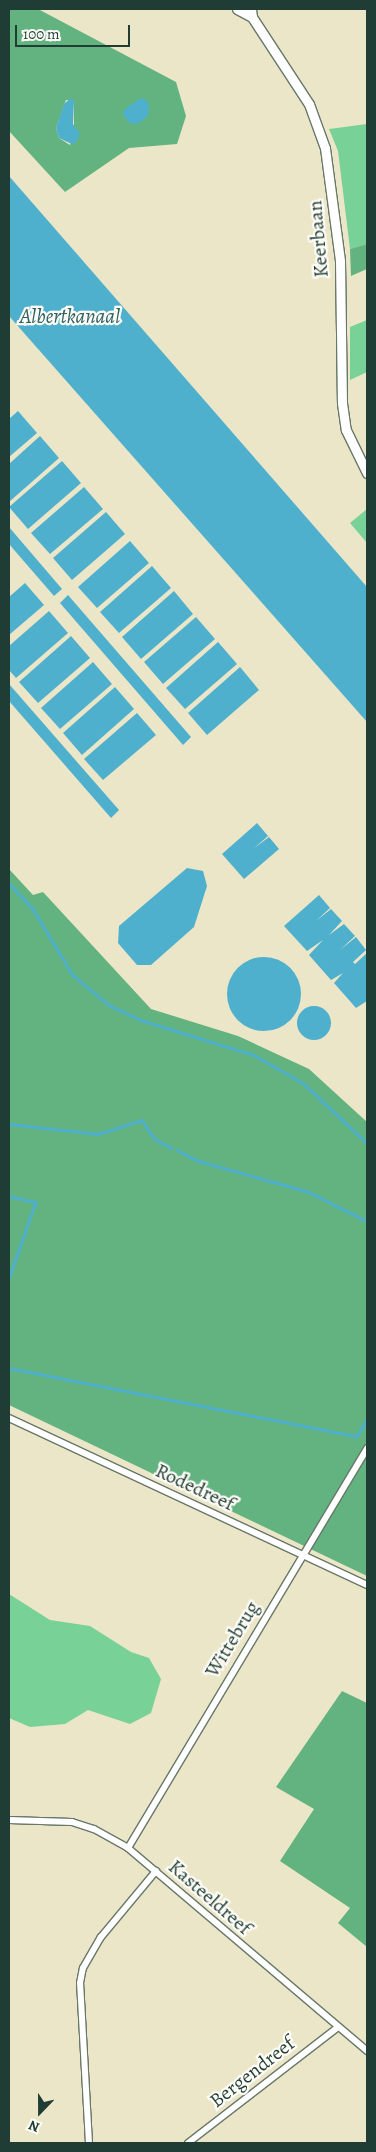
<!DOCTYPE html>
<html>
<head>
<meta charset="utf-8">
<style>
  body { margin:0 }
  #map { position:relative; width:376px; height:2152px; overflow:hidden; background:#ece6c9; font-family:Alegreya,serif }
  div>[style] { position:absolute }
  [style*='--x'] { left:calc(var(--x)*1px); top:calc(var(--y)*1px); width:calc(var(--w)*1px); rotate:calc(var(--a)*1deg) }
  .green>* { inset:0; background:#78d197 }
  .forest>* { inset:0; background:#62b380 }
  .water>* { inset:0; background:#4eb0cd }
  .round { border-radius:50% }
  .stream>* { height:2.5px; margin:-1.25px; padding:0 1.25px; transform-origin:1.25px; border-radius:1.25px; background:#4eb0cd }
  .roads { filter:drop-shadow(1px 0 #677868) drop-shadow(-1px 0 #677868) drop-shadow(0 1px #677868) drop-shadow(0 -1px #677868) }
  .street>* { height:6px; margin:-3px; padding:0 3px; transform-origin:3px; border-radius:3px; background:#fff }
  .secondary>* { height:9px; margin:-4.5px; padding:0 4.5px; transform-origin:4.5px; border-radius:4.5px; background:#fff }
  span { translate:-50% -50%; white-space:nowrap; text-align:center; line-height:1.15; -webkit-text-stroke:4.5px #fdfcf7; paint-order:stroke }
  .street-label { font-size:20px; color:#1f3d34 }
  .water-label { font-size:21px; color:#2d6062; font-style:italic }
  .frame { position:absolute; inset:0; border:10px solid #1f3d34; pointer-events:none }
  .north { position:absolute; left:15px; top:2087px; width:50px; height:50px; -webkit-text-stroke:4px #fdfcf7; paint-order:stroke; rotate:202deg; font-size:14px; font-weight:700; line-height:20px; text-align:center; color:#1f3d34 }
  .north::after { content:''; display:block; margin:auto; width:18px; height:22px; background:#1f3d34; clip-path:polygon(50% 0,100% 100%,50% 72%,0 100%) }
  .scale { position:absolute; left:15px; top:25px; width:115px; height:22px; box-sizing:border-box; border:2px solid #1f3d34; border-top:0; padding-left:6px; font-size:15px; line-height:18px; white-space:nowrap; color:#1f3d34; -webkit-text-stroke:4px #fdfcf7; paint-order:stroke }
</style>
</head>
<body>
<div id="map">
  <div class="green">
    <div style="clip-path:polygon(367px 124px,367px 244px,350px 249px,338px 151px,329px 129px)"></div>
    <div style="clip-path:polygon(367px 320px,367px 372px,350px 380px,350px 327px)"></div>
    <div style="clip-path:polygon(367px 509px,367px 543px,350px 523px)"></div>
    <div style="clip-path:polygon(9px 1594px,50px 1620px,90px 1626px,131px 1652px,149px 1658px,161px 1679px,151px 1713px,130px 1724px,88px 1710px,65px 1724px,30px 1727px,9px 1718px)"></div>
  </div>
  <div class="forest">
    <div style="clip-path:polygon(evenodd,9px 9px,38px 9px,176px 82px,186px 116px,177px 144px,129px 148px,65px 192px,9px 131px,9px 9px,66px 100px,74px 101px,74px 127px,70px 145px,59px 138px,56px 128px,66px 100px)"></div>
    <div style="clip-path:polygon(367px 244px,367px 269px,351px 276px,350px 249px)"></div>
    <div style="clip-path:polygon(9px 869px,33px 895px,43px 892px,151px 1009px,238px 1036px,309px 1069px,367px 1122px,367px 1576px,9px 1405px)"></div>
    <div style="clip-path:polygon(342px 1691px,367px 1703px,367px 1947px,338px 1923px,350px 1908px,280px 1861px,314px 1809px,276px 1787px)"></div>
  </div>
  <div class="water">
    <div style="clip-path:polygon(71px 98px,74px 101px,73px 124px,80px 134px,74px 145px,59px 138px,56px 128px,64px 104px)"></div>
    <div style="clip-path:polygon(141px 98px,148px 101px,149px 114px,140px 123px,131px 124px,123px 115px,125px 109px)"></div>
    <div style="clip-path:polygon(9px 176px,367px 587px,367px 722px,9px 316px)"></div>
    <div style="clip-path:polygon(18px 411px,37px 433px,9px 457px,9px 419px)"></div>
    <div style="clip-path:polygon(40px 436px,59px 458px,9px 502px,9px 464px)"></div>
    <div style="clip-path:polygon(62px 461px,81px 483px,28px 529px,9px 507px)"></div>
    <div style="clip-path:polygon(84px 487px,103px 509px,50px 554px,31px 533px)"></div>
    <div style="clip-path:polygon(106px 512px,125px 534px,72px 580px,53px 558px)"></div>
    <div style="clip-path:polygon(9px 527px,62px 589px,54px 596px,9px 544px)"></div>
    <div style="clip-path:polygon(130px 541px,149px 563px,97px 608px,78px 587px)"></div>
    <div style="clip-path:polygon(152px 566px,171px 588px,119px 633px,100px 612px)"></div>
    <div style="clip-path:polygon(25px 583px,44px 605px,9px 635px,9px 597px)"></div>
    <div style="clip-path:polygon(174px 591px,193px 614px,141px 659px,122px 637px)"></div>
    <div style="clip-path:polygon(68px 595px,191px 737px,183px 745px,60px 603px)"></div>
    <div style="clip-path:polygon(49px 611px,68px 633px,16px 678px,9px 670px,9px 646px)"></div>
    <div style="clip-path:polygon(196px 617px,215px 639px,163px 684px,144px 662px)"></div>
    <div style="clip-path:polygon(71px 636px,90px 658px,38px 703px,19px 682px)"></div>
    <div style="clip-path:polygon(218px 642px,237px 664px,185px 709px,166px 688px)"></div>
    <div style="clip-path:polygon(93px 662px,112px 684px,60px 729px,41px 708px)"></div>
    <div style="clip-path:polygon(240px 667px,259px 690px,207px 735px,188px 713px)"></div>
    <div style="clip-path:polygon(9px 684px,119px 810px,111px 818px,9px 701px)"></div>
    <div style="clip-path:polygon(115px 687px,134px 709px,82px 755px,63px 733px)"></div>
    <div style="clip-path:polygon(137px 713px,156px 735px,103px 780px,84px 759px)"></div>
    <div style="clip-path:polygon(257px 823px,268px 836px,253px 849px,269px 837px,279px 849px,244px 879px,222px 854px)"></div>
    <div style="clip-path:polygon(187px 868px,203px 871px,207px 886px,194px 927px,151px 965px,137px 965px,118px 943px,119px 926px)"></div>
    <div style="clip-path:polygon(319px 895px,330px 908px,316px 921px,331px 909px,342px 921px,329px 935px,344px 924px,355px 936px,340px 950px,356px 937px,366px 950px,353px 962px,355px 964px,367px 953px,367px 1001px,356px 1008px,334px 983px,343px 973px,331px 980px,309px 955px,323px 940px,307px 951px,284px 926px)"></div>
    <div class="round" style="left:227px;top:957px;width:74px;height:74px"></div>
    <div class="round" style="left:297px;top:1006px;width:34px;height:34px"></div>
  </div>
  <div class="stream">
    <div style="--x:9;--y:883;--w:35;--a:47"></div>
    <div style="--x:33;--y:909;--w:77;--a:58.8"></div>
    <div style="--x:73;--y:975;--w:47;--a:39.8"></div>
    <div style="--x:109;--y:1005;--w:38;--a:25"></div>
    <div style="--x:144;--y:1021;--w:115;--a:17.2"></div>
    <div style="--x:254;--y:1055;--w:56;--a:29.7"></div>
    <div style="--x:303;--y:1083;--w:88;--a:43.2"></div>
    <div style="--x:9;--y:1124;--w:90;--a:6.4"></div>
    <div style="--x:98;--y:1134;--w:46;--a:-17.7"></div>
    <div style="--x:142;--y:1120;--w:23;--a:56"></div>
    <div style="--x:155;--y:1139;--w:19;--a:28"></div>
    <div style="--x:177;--y:1150;--w:25;--a:27"></div>
    <div style="--x:199;--y:1161;--w:114;--a:15.7"></div>
    <div style="--x:309;--y:1192;--w:65;--a:26.6"></div>
    <div style="--x:9;--y:1196;--w:28;--a:13"></div>
    <div style="--x:36;--y:1202;--w:82;--a:109.3"></div>
    <div style="--x:9;--y:1368;--w:355;--a:11.1"></div>
    <div style="--x:357;--y:1436;--w:20;--a:-60"></div>
  </div>
  <div class="roads">
    <div class="street">
      <div style="--x:9;--y:1418;--w:395;--a:25"></div>
      <div style="--x:9;--y:1820;--w:63;--a:1.8"></div>
      <div style="--x:72;--y:1822;--w:23;--a:18"></div>
      <div style="--x:94;--y:1829;--w:39;--a:29"></div>
      <div style="--x:128;--y:1848;--w:314;--a:40.3"></div>
      <div style="--x:128;--y:1848;--w:466;--a:-59.1"></div>
      <div style="--x:89;--y:2143;--w:160;--a:-93.2"></div>
      <div style="--x:80;--y:1983;--w:15;--a:-79"></div>
      <div style="--x:83;--y:1968;--w:36;--a:-60"></div>
      <div style="--x:101;--y:1937;--w:86;--a:-50.2"></div>
      <div style="--x:188;--y:2143;--w:188;--a:-37.7"></div>
    </div>
    <div class="secondary">
      <div style="--x:237;--y:9;--w:17;--a:28"></div>
      <div style="--x:251;--y:9;--w:8;--a:83"></div>
      <div style="--x:252;--y:17;--w:104;--a:56.8"></div>
      <div style="--x:309;--y:104;--w:47;--a:70"></div>
      <div style="--x:325;--y:148;--w:114;--a:82.4"></div>
      <div style="--x:340;--y:261;--w:142;--a:89.2"></div>
      <div style="--x:342;--y:403;--w:27;--a:82"></div>
      <div style="--x:346;--y:430;--w:48;--a:64"></div>
    </div>
  </div>
  <div class="street-label">
    <span style="left:318px;top:239px;rotate:-95deg">Keerbaan</span>
    <span style="left:195px;top:1487px;rotate:25deg">Rodedreef</span>
    <span style="left:232px;top:1639px;rotate:-59deg">Wittebrug</span>
    <span style="left:210px;top:1897px;rotate:41deg">Kasteeldreef</span>
    <span style="left:252px;top:2072px;rotate:-38deg">Bergendreef</span>
  </div>
  <div class="water-label">
    <span style="left:70px;top:316px">Albertkanaal</span>
  </div>
  <div class="frame"></div>
  <div class="north">N</div>
  <div class="scale">100 m</div>
</div>
</body>
</html>
